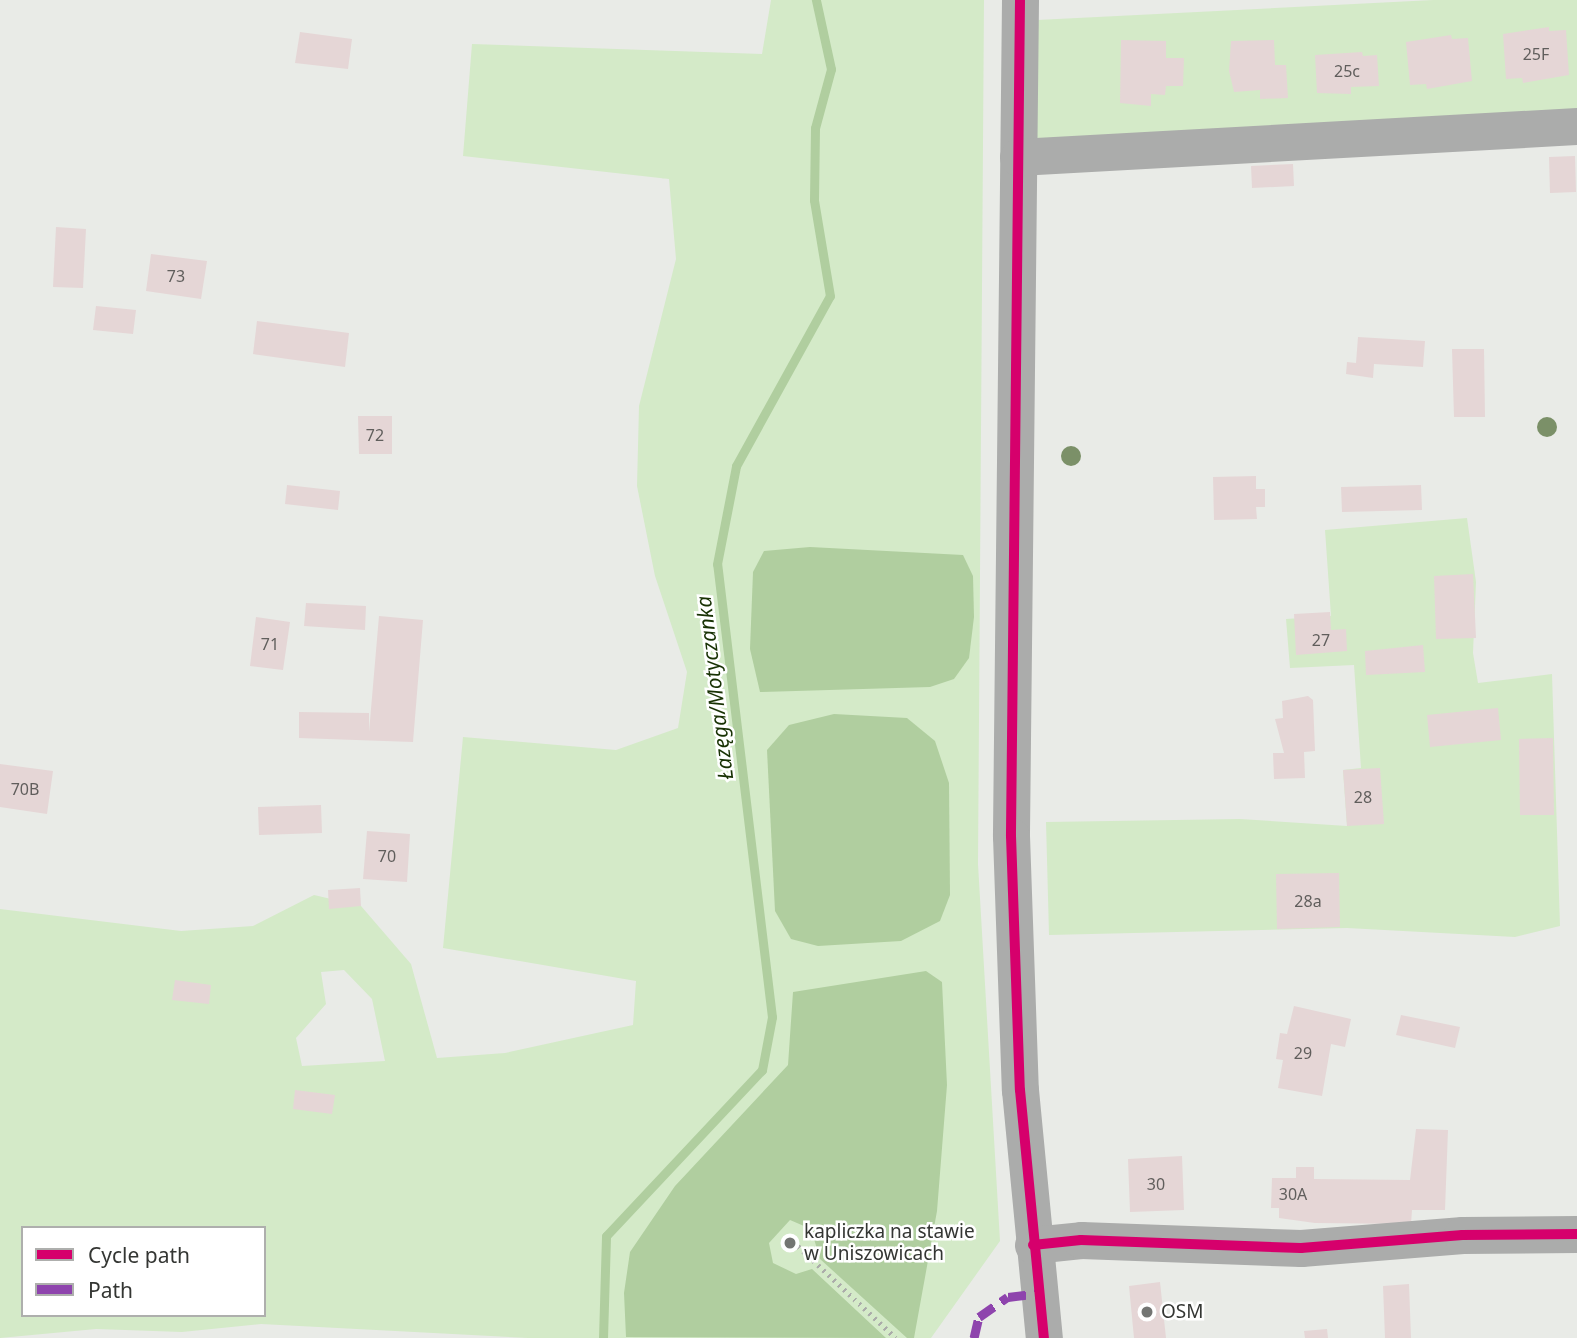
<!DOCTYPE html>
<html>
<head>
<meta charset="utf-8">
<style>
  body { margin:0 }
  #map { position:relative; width:1577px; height:1338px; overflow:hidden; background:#e9ebe7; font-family:"Noto Sans",sans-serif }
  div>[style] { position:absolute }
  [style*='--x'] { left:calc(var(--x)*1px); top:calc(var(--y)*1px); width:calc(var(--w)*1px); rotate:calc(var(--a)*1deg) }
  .green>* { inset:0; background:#d4eac8 }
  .water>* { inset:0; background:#b0ce9f }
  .stream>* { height:9px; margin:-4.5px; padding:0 4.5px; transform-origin:4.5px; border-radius:4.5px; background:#b0ce9f }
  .building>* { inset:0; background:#e5d6d6 }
  .path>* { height:4.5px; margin-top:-2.25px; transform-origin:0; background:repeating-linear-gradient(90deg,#abacaa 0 2px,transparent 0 7px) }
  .minor>* { height:37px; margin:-18.5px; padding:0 18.5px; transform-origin:18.5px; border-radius:18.5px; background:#abacab }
  .quiet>* { height:9px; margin-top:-4.5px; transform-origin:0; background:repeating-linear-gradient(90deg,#8e44ad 0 18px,transparent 0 27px) }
  .cycleway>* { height:10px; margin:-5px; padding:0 5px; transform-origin:5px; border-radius:5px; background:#d6006c }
  .trees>* { width:20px; height:20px; margin:-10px; border-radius:50%; background:#7b9068 }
  .dots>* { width:19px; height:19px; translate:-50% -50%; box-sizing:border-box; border:4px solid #fff; border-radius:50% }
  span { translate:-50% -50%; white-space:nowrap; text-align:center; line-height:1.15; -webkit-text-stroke:5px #fff; paint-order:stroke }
  .number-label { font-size:16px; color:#605e5c }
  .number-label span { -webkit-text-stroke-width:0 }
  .poi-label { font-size:19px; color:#343633 }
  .left { translate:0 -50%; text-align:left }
  .water-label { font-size:21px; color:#183204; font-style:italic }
  .legend { position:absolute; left:21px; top:1226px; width:245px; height:91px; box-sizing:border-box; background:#fff; border:2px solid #aeafad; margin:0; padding:9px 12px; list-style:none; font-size:21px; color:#343633 }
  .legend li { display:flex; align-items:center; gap:14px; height:35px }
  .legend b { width:35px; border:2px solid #aeafad }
</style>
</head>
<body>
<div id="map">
  <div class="green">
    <div style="clip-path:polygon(evenodd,771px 0,984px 0,978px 864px,1000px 1241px,931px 1338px,528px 1338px,261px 1324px,182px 1332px,96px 1329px,0 1338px,0 909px,181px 931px,253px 926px,314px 895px,361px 906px,411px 964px,437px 1058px,505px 1053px,633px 1025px,636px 981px,443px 948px,463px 737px,616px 750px,678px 728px,687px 672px,655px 576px,637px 486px,639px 406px,676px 259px,669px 179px,463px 156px,472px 44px,762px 54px,771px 0,344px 970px,372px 999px,385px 1061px,302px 1066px,296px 1038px,326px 1004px,321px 972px,344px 970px,771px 0,23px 1228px,264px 1228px,264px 1315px,23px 1315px,23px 1228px)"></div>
    <div style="clip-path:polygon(1433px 0,1577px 0,1577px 114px,1035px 146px,1037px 20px)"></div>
    <div style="clip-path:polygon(1467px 518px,1476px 582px,1473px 653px,1478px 683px,1552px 674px,1560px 926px,1515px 937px,1347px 928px,1049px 935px,1046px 822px,1240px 819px,1347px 826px,1343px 770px,1361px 768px,1354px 665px,1290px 668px,1286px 619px,1331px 616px,1325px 530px)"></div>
  </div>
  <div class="water">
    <div style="clip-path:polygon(810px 547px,963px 555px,973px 576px,974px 617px,969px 658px,954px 679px,930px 687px,760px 692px,750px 649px,753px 572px,764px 551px)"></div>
    <div style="clip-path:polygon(834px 714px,907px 718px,935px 741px,949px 783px,950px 895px,940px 921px,901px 941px,818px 946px,791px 939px,775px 911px,767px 750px,789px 725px)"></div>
    <div style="clip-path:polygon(926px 971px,942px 982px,947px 1085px,937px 1211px,914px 1338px,907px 1338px,820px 1259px,811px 1229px,790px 1220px,769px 1243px,773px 1263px,796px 1274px,812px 1269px,886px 1338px,626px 1337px,624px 1293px,630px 1252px,675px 1186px,788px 1065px,793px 992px)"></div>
  </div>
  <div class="stream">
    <div style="--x:603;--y:1338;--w:102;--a:-88.3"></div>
    <div style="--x:606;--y:1236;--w:228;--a:-46.8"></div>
    <div style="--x:762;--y:1070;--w:54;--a:-79.3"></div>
    <div style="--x:772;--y:1017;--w:456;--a:-96.9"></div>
    <div style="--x:717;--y:564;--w:100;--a:-79"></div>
    <div style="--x:736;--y:466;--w:194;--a:-61.1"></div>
    <div style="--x:830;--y:296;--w:97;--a:-99.5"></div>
    <div style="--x:814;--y:200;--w:72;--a:-89.2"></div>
    <div style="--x:815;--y:128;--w:61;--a:-74.8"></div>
    <div style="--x:831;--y:69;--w:71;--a:-102.3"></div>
  </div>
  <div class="building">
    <div style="clip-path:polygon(1549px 27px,1549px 31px,1566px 30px,1569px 75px,1523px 83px,1522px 78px,1506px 79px,1503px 34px)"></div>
    <div style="clip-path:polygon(300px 32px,352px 39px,348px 69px,295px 63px)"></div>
    <div style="clip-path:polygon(1451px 35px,1452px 39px,1468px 38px,1472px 81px,1427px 89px,1426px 84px,1410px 85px,1406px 42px)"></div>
    <div style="clip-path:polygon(1121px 40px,1166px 41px,1166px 58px,1184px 58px,1183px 86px,1166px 86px,1165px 95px,1151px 94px,1151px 106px,1120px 103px)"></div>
    <div style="clip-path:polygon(1274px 40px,1275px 65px,1286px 65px,1288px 98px,1260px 99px,1260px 90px,1234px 92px,1229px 71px,1231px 41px)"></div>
    <div style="clip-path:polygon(1362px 52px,1363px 56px,1377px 55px,1379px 86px,1351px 87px,1351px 94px,1317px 93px,1315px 55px)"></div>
    <div style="clip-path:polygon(1575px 156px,1576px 192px,1550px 193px,1549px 157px)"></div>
    <div style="clip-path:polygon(1293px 164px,1294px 186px,1252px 188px,1251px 166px)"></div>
    <div style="clip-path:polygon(56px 227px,86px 229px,83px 288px,53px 287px)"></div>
    <div style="clip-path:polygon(151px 254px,207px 261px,201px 299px,146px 291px)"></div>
    <div style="clip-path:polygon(96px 306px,136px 310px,133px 334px,93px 330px)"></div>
    <div style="clip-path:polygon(257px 321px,349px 333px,345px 367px,253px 354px)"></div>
    <div style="clip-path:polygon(1358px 337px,1425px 341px,1423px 367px,1374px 364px,1373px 378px,1346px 374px,1347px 362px,1356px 363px)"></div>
    <div style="clip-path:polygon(1452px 349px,1484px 349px,1485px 417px,1454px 417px)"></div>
    <div style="clip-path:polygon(358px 416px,392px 416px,392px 454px,359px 454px)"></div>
    <div style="clip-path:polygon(1256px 476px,1256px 489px,1265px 489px,1265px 507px,1256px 507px,1257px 519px,1214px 520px,1213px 477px)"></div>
    <div style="clip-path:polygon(287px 485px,340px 491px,338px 510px,285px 504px)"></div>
    <div style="clip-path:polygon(1421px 485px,1422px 510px,1342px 512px,1341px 487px)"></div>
    <div style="clip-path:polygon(1473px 574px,1476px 638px,1436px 639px,1434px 576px)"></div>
    <div style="clip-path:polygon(306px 603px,366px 606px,365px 630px,304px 626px)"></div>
    <div style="clip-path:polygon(1330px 612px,1331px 630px,1346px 629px,1347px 651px,1296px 655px,1294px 614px)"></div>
    <div style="clip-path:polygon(379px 616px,423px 620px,413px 742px,299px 738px,299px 712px,369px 713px,369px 732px)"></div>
    <div style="clip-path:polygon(256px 617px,290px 622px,283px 670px,250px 666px)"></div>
    <div style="clip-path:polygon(1423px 645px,1425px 672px,1366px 675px,1365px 651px)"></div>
    <div style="clip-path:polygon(1308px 696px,1313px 700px,1315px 751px,1304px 752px,1305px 778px,1274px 779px,1273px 753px,1284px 753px,1275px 719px,1283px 718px,1282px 701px)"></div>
    <div style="clip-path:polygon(1498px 708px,1501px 740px,1430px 747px,1427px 715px)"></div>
    <div style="clip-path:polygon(1553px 738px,1554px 815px,1520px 815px,1519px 739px)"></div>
    <div style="clip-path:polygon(0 764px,53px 771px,47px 814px,0 807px)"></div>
    <div style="clip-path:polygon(1380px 768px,1384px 824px,1347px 826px,1343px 770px)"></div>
    <div style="clip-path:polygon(321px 805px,322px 833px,259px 835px,258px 807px)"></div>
    <div style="clip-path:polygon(367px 831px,410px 834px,407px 882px,363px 879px)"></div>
    <div style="clip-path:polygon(1339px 873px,1340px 927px,1277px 929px,1276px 874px)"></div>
    <div style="clip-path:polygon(360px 888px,361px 906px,329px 909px,328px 890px)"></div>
    <div style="clip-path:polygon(175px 980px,211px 985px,209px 1004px,172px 1000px)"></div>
    <div style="clip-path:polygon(1294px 1006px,1351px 1019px,1345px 1047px,1331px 1044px,1322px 1096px,1278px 1088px,1283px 1060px,1276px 1059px,1280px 1033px,1287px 1034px)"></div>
    <div style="clip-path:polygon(1401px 1015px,1460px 1027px,1455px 1048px,1396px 1035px)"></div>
    <div style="clip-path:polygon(295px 1090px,335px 1095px,332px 1114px,293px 1109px)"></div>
    <div style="clip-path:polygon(1416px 1129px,1448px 1130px,1445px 1210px,1412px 1210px,1411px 1224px,1315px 1223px,1279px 1218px,1279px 1208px,1271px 1208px,1272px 1178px,1296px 1178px,1296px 1167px,1314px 1167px,1314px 1179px,1410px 1180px)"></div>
    <div style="clip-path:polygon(1182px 1156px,1184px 1210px,1130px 1212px,1128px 1159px)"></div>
    <div style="clip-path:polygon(1160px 1282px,1166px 1338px,1134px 1338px,1129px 1286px)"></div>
    <div style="clip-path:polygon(1409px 1284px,1411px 1338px,1385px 1338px,1383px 1286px)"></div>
    <div style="clip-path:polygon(1327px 1329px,1328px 1338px,1305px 1338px,1304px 1331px)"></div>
  </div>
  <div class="path">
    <div style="--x:798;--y:1246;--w:134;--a:43.2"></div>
  </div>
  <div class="minor">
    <div style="--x:1020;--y:0;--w:836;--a:90.62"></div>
    <div style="--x:1011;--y:836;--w:254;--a:88"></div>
    <div style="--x:1020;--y:1090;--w:249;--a:84.5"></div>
    <div style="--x:1018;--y:157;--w:560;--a:-3.17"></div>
    <div style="--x:1033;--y:1245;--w:48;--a:-5.9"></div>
    <div style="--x:1081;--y:1240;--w:220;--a:2.1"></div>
    <div style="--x:1301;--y:1248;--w:162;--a:-4.6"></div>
    <div style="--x:1462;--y:1235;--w:115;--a:-0.5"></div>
  </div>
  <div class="quiet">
    <div style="--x:974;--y:1338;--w:22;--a:-77"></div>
    <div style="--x:979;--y:1317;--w:35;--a:-35"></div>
    <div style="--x:1008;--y:1297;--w:31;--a:-7"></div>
  </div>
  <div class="cycleway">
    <div style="--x:1020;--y:0;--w:836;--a:90.62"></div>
    <div style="--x:1011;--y:836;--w:254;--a:88"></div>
    <div style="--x:1020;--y:1090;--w:249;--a:84.5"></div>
    <div style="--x:1033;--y:1245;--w:48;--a:-5.9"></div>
    <div style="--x:1081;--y:1240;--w:220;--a:2.1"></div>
    <div style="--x:1301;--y:1248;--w:162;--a:-4.6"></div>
    <div style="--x:1462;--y:1235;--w:115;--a:-0.5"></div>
  </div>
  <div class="trees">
    <div style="left:1547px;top:427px"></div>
    <div style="left:1071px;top:456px"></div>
  </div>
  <div class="dots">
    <div style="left:790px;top:1243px;background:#737572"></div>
    <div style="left:1147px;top:1312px;background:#737572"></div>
  </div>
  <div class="number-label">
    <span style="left:1536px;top:54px">25F</span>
    <span style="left:1347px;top:71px">25c</span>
    <span style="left:176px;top:276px">73</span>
    <span style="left:375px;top:435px">72</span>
    <span style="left:1321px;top:640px">27</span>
    <span style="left:270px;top:644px">71</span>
    <span style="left:25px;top:789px">70B</span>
    <span style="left:1363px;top:797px">28</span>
    <span style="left:387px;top:856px">70</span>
    <span style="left:1308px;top:901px">28a</span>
    <span style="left:1303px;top:1053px">29</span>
    <span style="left:1156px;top:1184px">30</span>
    <span style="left:1293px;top:1194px">30A</span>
  </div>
  <div class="poi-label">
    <span class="left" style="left:804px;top:1243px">kapliczka na stawie<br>w Uniszowicach</span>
    <span class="left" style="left:1161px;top:1312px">OSM</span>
  </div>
  <div class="water-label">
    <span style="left:714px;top:688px;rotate:-97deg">Łazęga/Motyczanka</span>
  </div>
  <ul class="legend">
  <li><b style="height:9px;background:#d6006c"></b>Cycle path</li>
  <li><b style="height:9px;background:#8e44ad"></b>Path</li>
  </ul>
</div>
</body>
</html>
